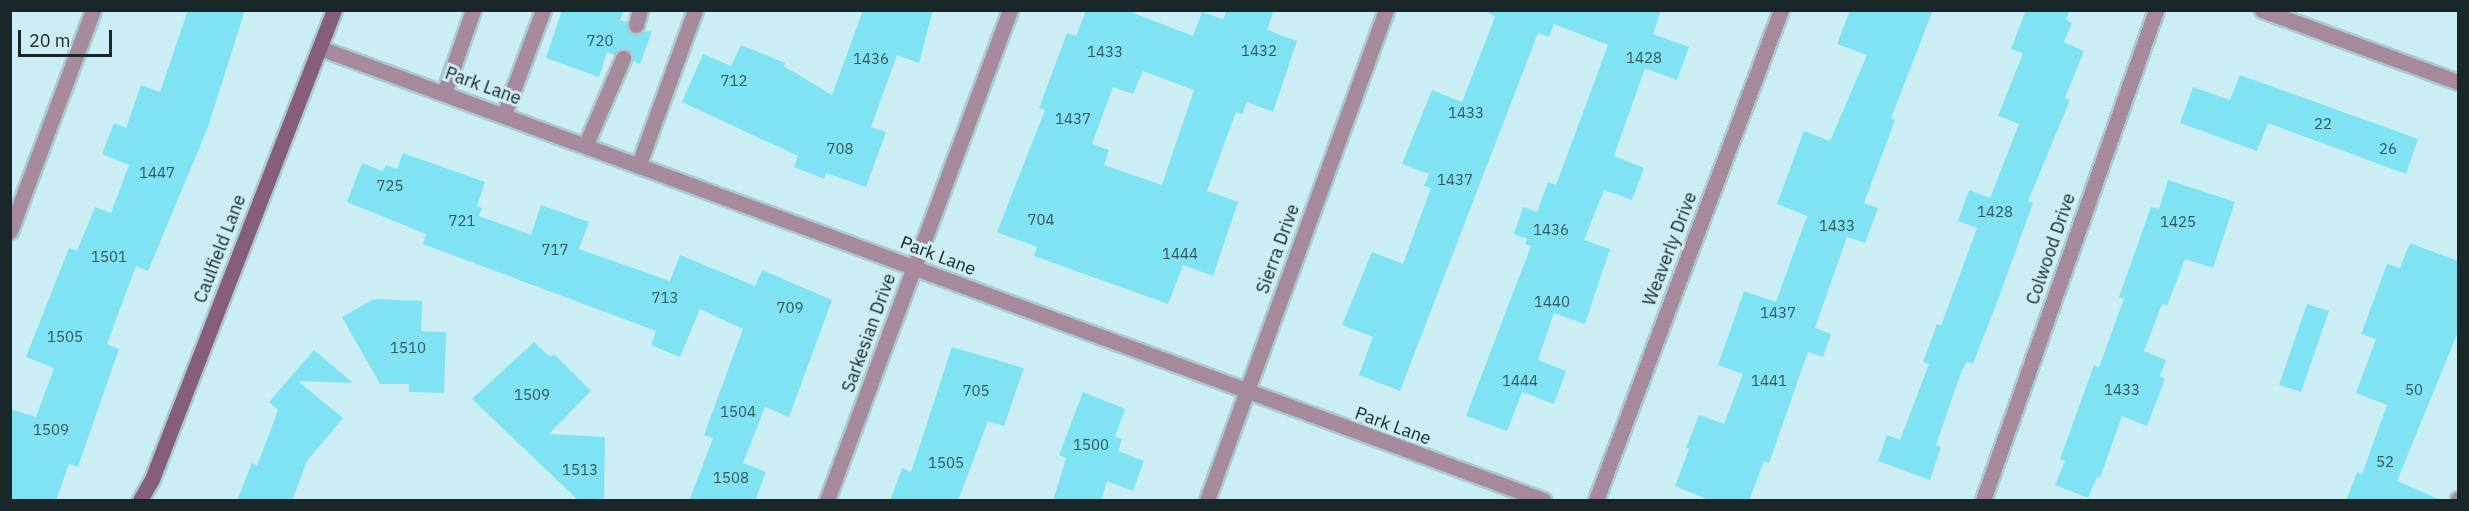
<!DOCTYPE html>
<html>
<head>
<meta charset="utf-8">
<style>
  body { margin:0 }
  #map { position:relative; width:2469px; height:511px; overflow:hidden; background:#cbeef4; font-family:"IBM Plex Sans",sans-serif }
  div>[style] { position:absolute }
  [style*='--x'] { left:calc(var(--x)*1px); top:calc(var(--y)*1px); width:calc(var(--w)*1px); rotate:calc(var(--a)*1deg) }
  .building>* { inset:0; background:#80e3f4 }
  .roads { filter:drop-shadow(2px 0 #abcacf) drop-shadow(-2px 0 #abcacf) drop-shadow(0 2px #abcacf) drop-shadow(0 -2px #abcacf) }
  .service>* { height:15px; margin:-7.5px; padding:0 7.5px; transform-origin:7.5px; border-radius:7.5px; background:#a68a9c }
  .minor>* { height:15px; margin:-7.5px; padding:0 7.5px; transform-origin:7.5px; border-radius:7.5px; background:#a68a9c }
  .secondary>* { height:15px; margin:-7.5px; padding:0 7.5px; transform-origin:7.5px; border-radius:7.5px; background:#865e79 }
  span { translate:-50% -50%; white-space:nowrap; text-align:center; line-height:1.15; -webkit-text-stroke:6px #cbeef4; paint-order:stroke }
  .number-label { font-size:15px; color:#34565c }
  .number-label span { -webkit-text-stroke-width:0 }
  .street-label { font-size:18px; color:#1a2729 }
  .frame { position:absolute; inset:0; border:12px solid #1a2729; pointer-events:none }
  .scale { position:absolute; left:18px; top:30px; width:94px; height:27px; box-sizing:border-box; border:3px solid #1a2729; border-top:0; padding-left:8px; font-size:18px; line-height:21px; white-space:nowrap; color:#1a2729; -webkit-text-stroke:4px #cbeef4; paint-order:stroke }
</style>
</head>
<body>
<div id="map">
  <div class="building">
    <div style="clip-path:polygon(188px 10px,245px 10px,208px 127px,148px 271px,136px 266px,107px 344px,119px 349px,78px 467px,69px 464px,56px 501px,10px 501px,10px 409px,36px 417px,54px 368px,26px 357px,69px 248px,77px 251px,95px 207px,111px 213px,129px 165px,102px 154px,114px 123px,126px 128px,141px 85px,160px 92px)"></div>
    <div style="clip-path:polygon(562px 10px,624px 10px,620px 20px,627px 22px,630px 32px,652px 31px,640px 64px,632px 61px,626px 49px,614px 55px,607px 52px,599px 77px,546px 58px)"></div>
    <div style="clip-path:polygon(863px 10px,933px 10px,919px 63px,897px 55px,871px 127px,886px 132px,866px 187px,826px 173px,824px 179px,794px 167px,798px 156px,682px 102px,703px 54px,731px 66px,741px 45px,785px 63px,784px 66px,832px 95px)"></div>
    <div style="clip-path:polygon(evenodd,1086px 10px,1126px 10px,1193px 36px,1202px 12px,1223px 19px,1227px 10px,1274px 10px,1267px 30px,1297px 41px,1273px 112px,1247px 102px,1242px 114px,1236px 112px,1207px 191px,1238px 202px,1213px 276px,1183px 265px,1168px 304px,1034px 256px,1037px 247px,997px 232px,1045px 110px,1039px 108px,1067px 33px,1076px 36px,1086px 10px,1143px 71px,1194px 90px,1162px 185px,1104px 165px,1109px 150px,1092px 144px,1113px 87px,1133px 94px,1143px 71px)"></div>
    <div style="clip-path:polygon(1485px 10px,1661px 10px,1653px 34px,1689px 47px,1677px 80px,1645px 68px,1614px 156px,1644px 168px,1632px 200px,1604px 190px,1584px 240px,1610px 249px,1585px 324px,1554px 313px,1538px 360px,1566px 371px,1554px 404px,1522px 392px,1507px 431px,1466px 416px,1531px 246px,1525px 244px,1527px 239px,1514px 234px,1523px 207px,1537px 212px,1548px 182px,1556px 185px,1608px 45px,1554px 24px,1549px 37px,1538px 33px,1400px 391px,1359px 375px,1373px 337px,1342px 325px,1372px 252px,1403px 264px,1431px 188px,1424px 186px,1429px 174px,1402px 164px,1432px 90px,1462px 102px,1495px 17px)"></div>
    <div style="clip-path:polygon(1850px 10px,1933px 10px,1891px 118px,1895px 120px,1864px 203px,1878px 208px,1865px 243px,1847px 237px,1815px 328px,1831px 334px,1823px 357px,1808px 352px,1769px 463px,1764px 461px,1749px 501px,1711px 501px,1675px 486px,1689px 449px,1686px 448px,1699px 415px,1724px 424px,1743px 374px,1718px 365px,1744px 291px,1776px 302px,1807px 216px,1777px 204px,1804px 131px,1830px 141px,1867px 55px,1837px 44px)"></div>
    <div style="clip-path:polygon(2026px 10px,2070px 10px,2066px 20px,2072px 23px,2064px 42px,2084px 51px,2065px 98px,2070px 100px,2028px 201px,2033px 203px,1999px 297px,1973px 364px,1967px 362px,1962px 370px,1936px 445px,1941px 447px,1930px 480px,1878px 461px,1887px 435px,1900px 440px,1929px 364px,1923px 362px,1937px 324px,1941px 326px,1977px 228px,1958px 221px,1969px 190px,1990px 198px,2019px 124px,1998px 116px,2023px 53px,2011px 49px)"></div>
    <div style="clip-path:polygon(2240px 75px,2418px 139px,2406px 174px,2268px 123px,2257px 151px,2180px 123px,2193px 87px,2230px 100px)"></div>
    <div style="clip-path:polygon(403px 153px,485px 182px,477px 206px,482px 208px,479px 216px,531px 235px,541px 205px,589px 222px,579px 249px,670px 281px,680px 255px,755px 286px,762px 270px,832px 300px,789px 417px,765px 407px,743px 463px,766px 472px,755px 501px,689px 501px,713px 438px,704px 435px,743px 329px,700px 309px,680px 357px,651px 345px,656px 331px,423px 244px,426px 234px,347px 202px,362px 163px,383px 171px,386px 165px,397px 169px)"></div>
    <div style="clip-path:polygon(2168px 180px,2235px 202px,2213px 268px,2185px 259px,2167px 306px,2162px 304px,2144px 351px,2166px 360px,2160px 376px,2165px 379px,2147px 426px,2122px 416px,2100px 478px,2097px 477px,2088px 498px,2055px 485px,2065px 461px,2060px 459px,2094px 365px,2099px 367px,2124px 299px,2119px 297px,2151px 207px,2159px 209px)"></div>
    <div style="clip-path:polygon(2410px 243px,2458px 261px,2458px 332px,2397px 481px,2443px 501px,2346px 501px,2357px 472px,2362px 474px,2387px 405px,2356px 393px,2376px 339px,2361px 334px,2387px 264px,2400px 268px)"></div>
    <div style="clip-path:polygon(374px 299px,422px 301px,421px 331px,446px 332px,444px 393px,409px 392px,409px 384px,380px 384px,342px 317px)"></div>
    <div style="clip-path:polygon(2307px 304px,2329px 311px,2301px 392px,2279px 385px)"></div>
    <div style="clip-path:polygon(534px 342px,550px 357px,554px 354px,591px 391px,549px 434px,605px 437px,604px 501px,579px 501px,472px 399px)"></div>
    <div style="clip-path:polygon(952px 347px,1024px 368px,1004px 426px,988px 421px,958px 501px,890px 501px,902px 468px,911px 472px)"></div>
    <div style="clip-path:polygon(314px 350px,353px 383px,298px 381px,343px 418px,307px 461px,292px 501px,237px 501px,252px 463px,257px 466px,278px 410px,269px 402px)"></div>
    <div style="clip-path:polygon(1083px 392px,1125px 409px,1115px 437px,1122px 439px,1118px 451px,1144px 461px,1133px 491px,1107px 481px,1101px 501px,1053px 501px,1066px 458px,1059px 455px)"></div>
  </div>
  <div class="roads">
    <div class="service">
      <div style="--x:636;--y:25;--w:16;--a:-75"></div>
      <div style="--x:444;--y:93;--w:88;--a:-70.7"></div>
      <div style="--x:504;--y:114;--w:111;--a:-69.4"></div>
      <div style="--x:586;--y:144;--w:94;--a:-66.7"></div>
      <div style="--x:639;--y:164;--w:164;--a:-70"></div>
    </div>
    <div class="minor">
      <div style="--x:2262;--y:10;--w:209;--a:20.2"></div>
      <div style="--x:320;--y:48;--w:1304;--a:20.28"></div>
      <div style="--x:10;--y:231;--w:236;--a:-69.4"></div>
      <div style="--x:827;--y:500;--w:523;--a:-69.52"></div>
      <div style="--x:1207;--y:500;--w:522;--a:-69.93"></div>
      <div style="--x:1596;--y:500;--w:524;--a:-69.32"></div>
      <div style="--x:1983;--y:500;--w:520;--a:-70.55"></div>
      <div style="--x:2458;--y:500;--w:1;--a:-90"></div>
    </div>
    <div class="secondary">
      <div style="--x:140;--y:500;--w:24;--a:-60"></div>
      <div style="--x:152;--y:479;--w:503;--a:-68.79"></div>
    </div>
  </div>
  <div class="number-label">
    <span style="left:600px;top:41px">720</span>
    <span style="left:1259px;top:51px">1432</span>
    <span style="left:1105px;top:52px">1433</span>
    <span style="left:1644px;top:58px">1428</span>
    <span style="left:871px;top:59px">1436</span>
    <span style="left:734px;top:81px">712</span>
    <span style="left:1466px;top:113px">1433</span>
    <span style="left:1073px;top:119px">1437</span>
    <span style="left:2323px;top:124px">22</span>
    <span style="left:840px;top:149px">708</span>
    <span style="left:2388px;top:149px">26</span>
    <span style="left:157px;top:173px">1447</span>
    <span style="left:1455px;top:180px">1437</span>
    <span style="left:390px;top:186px">725</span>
    <span style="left:1995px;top:212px">1428</span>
    <span style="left:1041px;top:220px">704</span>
    <span style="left:462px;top:221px">721</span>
    <span style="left:2178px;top:222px">1425</span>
    <span style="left:1837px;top:226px">1433</span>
    <span style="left:1551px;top:230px">1436</span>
    <span style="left:555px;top:250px">717</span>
    <span style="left:1180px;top:254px">1444</span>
    <span style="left:109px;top:257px">1501</span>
    <span style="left:665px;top:298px">713</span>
    <span style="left:1552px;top:302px">1440</span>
    <span style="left:790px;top:308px">709</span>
    <span style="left:1778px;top:313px">1437</span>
    <span style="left:65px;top:337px">1505</span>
    <span style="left:408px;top:348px">1510</span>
    <span style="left:1520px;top:381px">1444</span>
    <span style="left:1769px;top:381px">1441</span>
    <span style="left:2122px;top:390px">1433</span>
    <span style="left:2414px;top:390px">50</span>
    <span style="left:976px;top:391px">705</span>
    <span style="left:532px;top:395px">1509</span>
    <span style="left:738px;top:412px">1504</span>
    <span style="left:51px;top:430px">1509</span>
    <span style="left:1091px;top:445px">1500</span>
    <span style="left:2385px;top:462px">52</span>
    <span style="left:946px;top:463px">1505</span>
    <span style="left:580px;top:470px">1513</span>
    <span style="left:731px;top:478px">1508</span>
  </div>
  <div class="street-label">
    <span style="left:483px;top:86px;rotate:20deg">Park Lane</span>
    <span style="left:220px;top:249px;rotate:-69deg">Caulfield Lane</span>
    <span style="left:1278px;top:249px;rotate:-70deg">Sierra Drive</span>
    <span style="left:1670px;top:249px;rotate:-69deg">Weaverly Drive</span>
    <span style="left:2051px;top:249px;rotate:-71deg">Colwood Drive</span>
    <span style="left:938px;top:256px;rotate:21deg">Park Lane</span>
    <span style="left:869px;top:333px;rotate:-70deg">Sarkesian Drive</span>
    <span style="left:1393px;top:426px;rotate:20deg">Park Lane</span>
  </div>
  <div class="frame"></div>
  <div class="scale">20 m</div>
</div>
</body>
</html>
